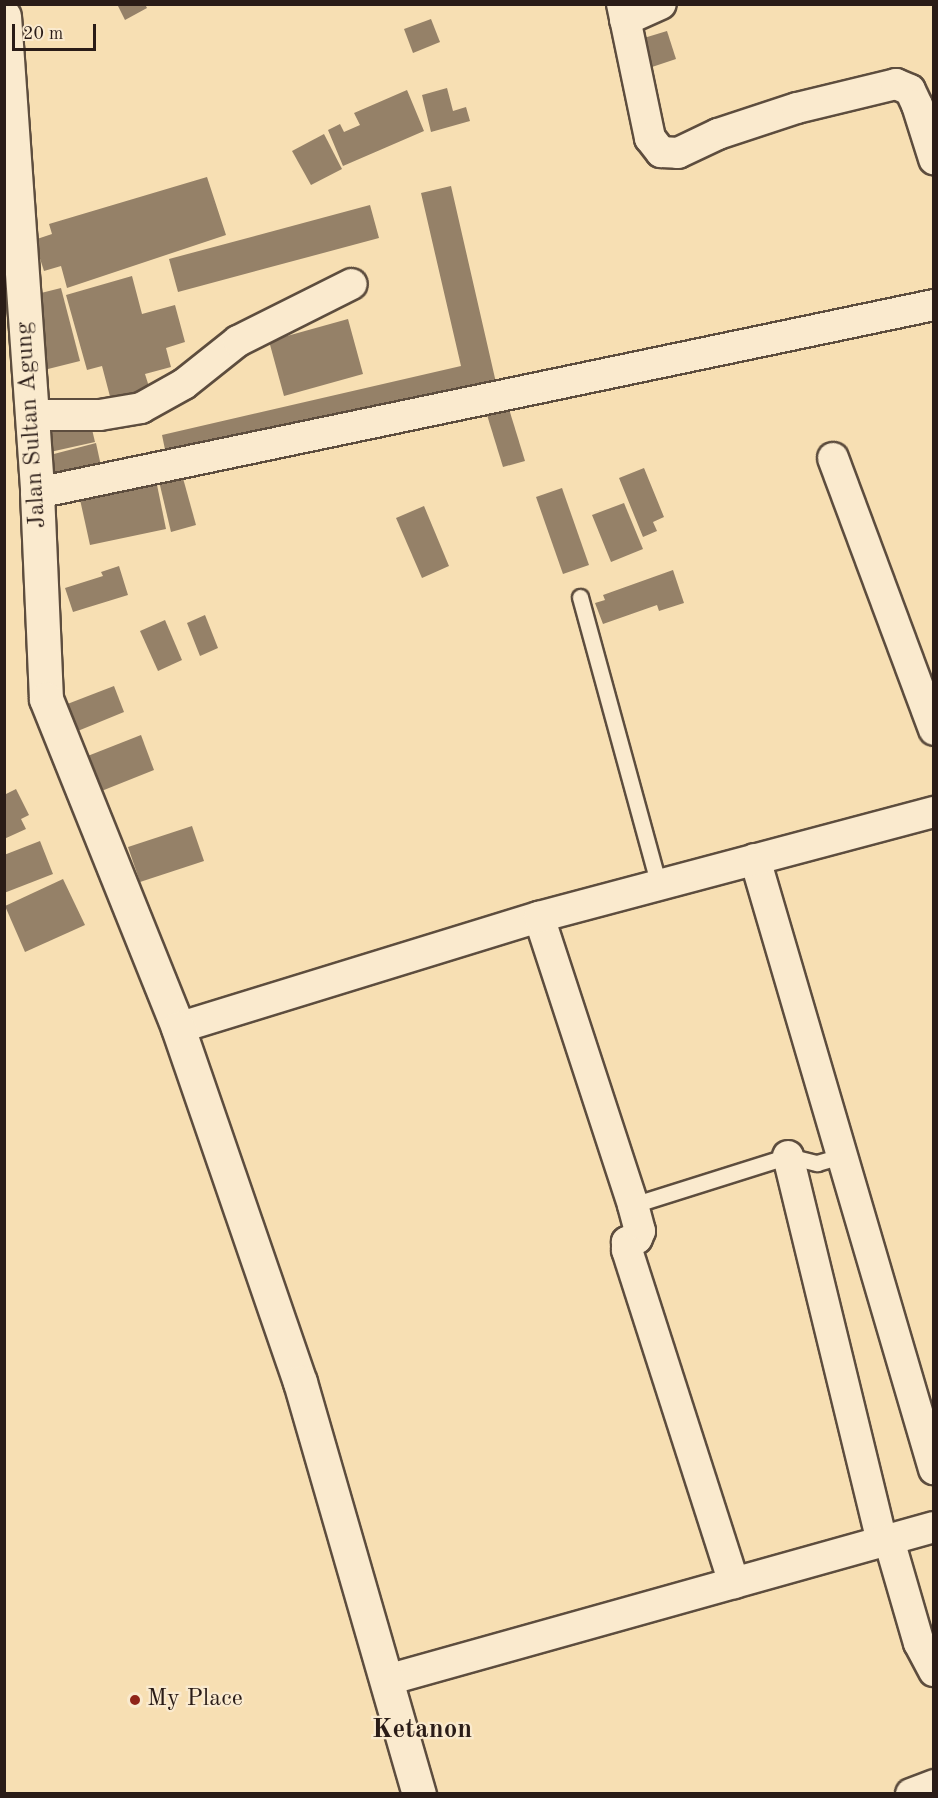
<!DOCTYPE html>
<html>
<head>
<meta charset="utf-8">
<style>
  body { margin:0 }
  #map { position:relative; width:938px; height:1798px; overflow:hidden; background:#f7dfb3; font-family:"Old Standard TT",serif }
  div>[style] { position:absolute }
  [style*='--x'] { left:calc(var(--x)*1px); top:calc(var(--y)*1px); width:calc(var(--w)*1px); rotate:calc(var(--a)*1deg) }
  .building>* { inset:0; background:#958168 }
  .roads { filter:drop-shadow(2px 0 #5d4d3e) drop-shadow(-2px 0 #5d4d3e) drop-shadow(0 2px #5d4d3e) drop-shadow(0 -2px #5d4d3e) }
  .service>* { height:15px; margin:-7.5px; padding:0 7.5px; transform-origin:7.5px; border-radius:7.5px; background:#faeace }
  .minor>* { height:30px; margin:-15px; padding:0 15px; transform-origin:15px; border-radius:15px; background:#faeace }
  .tertiary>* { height:33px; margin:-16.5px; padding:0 16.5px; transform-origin:16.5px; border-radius:16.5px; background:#faeace }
  .dots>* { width:16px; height:16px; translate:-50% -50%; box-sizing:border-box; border:3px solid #faeace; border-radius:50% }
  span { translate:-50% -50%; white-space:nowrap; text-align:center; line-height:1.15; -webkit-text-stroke:4.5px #faeace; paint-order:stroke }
  .street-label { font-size:24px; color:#2a1c17 }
  .poi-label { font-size:24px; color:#2a1c17 }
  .left { translate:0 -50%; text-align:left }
  .quarter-label { font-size:27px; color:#2a1c17; font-weight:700 }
  .frame { position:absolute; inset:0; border:6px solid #2a1c17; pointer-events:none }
  .scale { position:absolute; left:12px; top:24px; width:84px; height:27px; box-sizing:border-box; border:3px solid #2a1c17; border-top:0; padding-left:8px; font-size:18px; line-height:21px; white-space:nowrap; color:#2a1c17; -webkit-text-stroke:4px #faeace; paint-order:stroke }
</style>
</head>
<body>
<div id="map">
  <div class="building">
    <div style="clip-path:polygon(117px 4px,145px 4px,147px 8px,125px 20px)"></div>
    <div style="clip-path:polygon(431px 19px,440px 42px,413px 53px,404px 29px)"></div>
    <div style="clip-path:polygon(667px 31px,676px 59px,643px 70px,634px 41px)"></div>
    <div style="clip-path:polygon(447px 88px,453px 111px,466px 107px,470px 121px,431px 132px,422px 95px)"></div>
    <div style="clip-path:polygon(407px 90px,424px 131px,343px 166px,328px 130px,340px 124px,344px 132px,360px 125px,354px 113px)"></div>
    <div style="clip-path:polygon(324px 134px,342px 169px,311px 185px,292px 151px)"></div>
    <div style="clip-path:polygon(207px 177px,226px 235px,67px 288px,61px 266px,44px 271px,34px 240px,52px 234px,49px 224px)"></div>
    <div style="clip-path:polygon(451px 186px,497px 387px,168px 464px,162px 435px,461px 366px,421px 193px)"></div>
    <div style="clip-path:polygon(370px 205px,379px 238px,178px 292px,169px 259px)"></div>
    <div style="clip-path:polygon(132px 276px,142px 314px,175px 305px,185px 342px,166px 348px,171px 367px,145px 374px,151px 393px,113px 408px,102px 366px,87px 370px,66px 295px)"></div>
    <div style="clip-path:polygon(61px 288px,80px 361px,44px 370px,25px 297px)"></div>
    <div style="clip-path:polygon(348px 319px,363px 374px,284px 396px,269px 341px)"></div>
    <div style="clip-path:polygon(505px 396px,525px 461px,503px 467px,483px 402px)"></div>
    <div style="clip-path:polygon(90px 421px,95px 442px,50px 452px,45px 431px)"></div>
    <div style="clip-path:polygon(96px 443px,101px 466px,55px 476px,50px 455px)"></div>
    <div style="clip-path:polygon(644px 468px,664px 517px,653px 522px,657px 531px,643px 537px,619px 478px)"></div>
    <div style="clip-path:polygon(181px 471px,196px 525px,171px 532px,158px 477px)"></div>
    <div style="clip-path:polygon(155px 475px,166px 529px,90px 545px,79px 495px)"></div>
    <div style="clip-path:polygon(562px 488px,589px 565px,563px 574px,536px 497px)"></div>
    <div style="clip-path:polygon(624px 503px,643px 549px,611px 562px,592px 515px)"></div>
    <div style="clip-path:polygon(424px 506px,449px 566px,422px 578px,396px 518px)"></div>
    <div style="clip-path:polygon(119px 566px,128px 595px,73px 612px,65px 588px,103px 576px,101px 572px)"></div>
    <div style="clip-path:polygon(673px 570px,684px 603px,659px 611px,657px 605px,603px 624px,595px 603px,605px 600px,603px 595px)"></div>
    <div style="clip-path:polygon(205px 615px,218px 648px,200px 656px,187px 623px)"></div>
    <div style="clip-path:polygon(165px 620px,182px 660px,158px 671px,140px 631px)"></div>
    <div style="clip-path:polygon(114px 686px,124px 712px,68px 735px,57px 708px)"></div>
    <div style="clip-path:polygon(141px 735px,154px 770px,94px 794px,80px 759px)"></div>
    <div style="clip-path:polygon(16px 789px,29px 815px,21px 819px,26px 829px,4px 839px,4px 795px)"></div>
    <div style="clip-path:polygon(192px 826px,204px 861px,140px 882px,128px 847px)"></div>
    <div style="clip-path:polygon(40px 841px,53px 874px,4px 893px,4px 855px)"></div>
    <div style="clip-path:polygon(63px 879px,85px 925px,25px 952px,5px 906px)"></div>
  </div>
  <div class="roads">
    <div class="service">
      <div style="--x:580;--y:597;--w:299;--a:74.7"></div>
      <div style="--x:633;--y:1205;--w:163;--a:-17.5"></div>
      <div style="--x:788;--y:1156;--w:30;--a:14"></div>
      <div style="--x:817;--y:1163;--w:26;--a:-16"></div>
    </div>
    <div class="minor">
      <div style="--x:622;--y:4;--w:137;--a:78.2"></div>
      <div style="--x:650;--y:138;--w:18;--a:52"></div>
      <div style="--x:661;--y:152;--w:17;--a:3"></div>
      <div style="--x:678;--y:153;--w:44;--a:-25.4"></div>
      <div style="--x:718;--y:134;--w:83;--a:-18.2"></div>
      <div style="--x:797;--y:108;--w:102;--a:-13.6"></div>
      <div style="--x:896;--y:84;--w:15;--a:23"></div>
      <div style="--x:910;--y:90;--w:17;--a:65"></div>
      <div style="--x:917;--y:105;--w:57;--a:72.5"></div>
      <div style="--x:625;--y:20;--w:39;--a:-24"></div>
      <div style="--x:31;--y:415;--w:69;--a:0"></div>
      <div style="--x:100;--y:415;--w:42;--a:-9.7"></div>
      <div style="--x:141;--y:408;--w:49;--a:-29.2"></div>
      <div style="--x:184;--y:384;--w:69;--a:-38.5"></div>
      <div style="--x:238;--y:341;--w:127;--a:-26.6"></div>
      <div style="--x:833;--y:458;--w:290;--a:69.6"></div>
      <div style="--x:37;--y:493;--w:916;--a:-11.84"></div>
      <div style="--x:755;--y:859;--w:636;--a:73.65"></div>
      <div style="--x:539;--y:917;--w:303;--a:71.9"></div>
      <div style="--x:633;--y:1205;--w:27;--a:75"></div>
      <div style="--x:640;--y:1231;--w:8;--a:113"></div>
      <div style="--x:637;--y:1238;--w:11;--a:158"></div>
      <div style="--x:627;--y:1242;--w:8;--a:90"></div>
      <div style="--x:627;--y:1250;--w:350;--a:72.2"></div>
      <div style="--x:178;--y:1028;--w:378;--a:-17.1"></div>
      <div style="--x:539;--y:917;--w:409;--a:-14.9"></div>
      <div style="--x:788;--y:1156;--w:397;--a:76.3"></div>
      <div style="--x:889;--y:1540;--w:107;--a:73.8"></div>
      <div style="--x:919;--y:1643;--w:32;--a:62"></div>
      <div style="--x:387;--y:1680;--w:568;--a:-15.63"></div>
      <div style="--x:911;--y:1794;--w:25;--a:-21"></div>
    </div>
    <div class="tertiary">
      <div style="--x:4;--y:16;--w:478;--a:86"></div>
      <div style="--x:37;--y:493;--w:206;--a:87.5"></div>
      <div style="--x:46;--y:699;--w:354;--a:68.1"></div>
      <div style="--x:178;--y:1028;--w:374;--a:71"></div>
      <div style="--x:300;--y:1382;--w:429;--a:73.9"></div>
    </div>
  </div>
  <div class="dots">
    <div style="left:135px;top:1700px;background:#8f2418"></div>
  </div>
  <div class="street-label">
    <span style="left:32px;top:425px;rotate:-94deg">Jalan Sultan Agung</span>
  </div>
  <div class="poi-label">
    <span class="left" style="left:147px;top:1700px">My Place</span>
  </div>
  <div class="quarter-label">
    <span style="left:422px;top:1730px">Ketanon</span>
  </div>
  <div class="frame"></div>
  <div class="scale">20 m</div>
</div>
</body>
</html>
